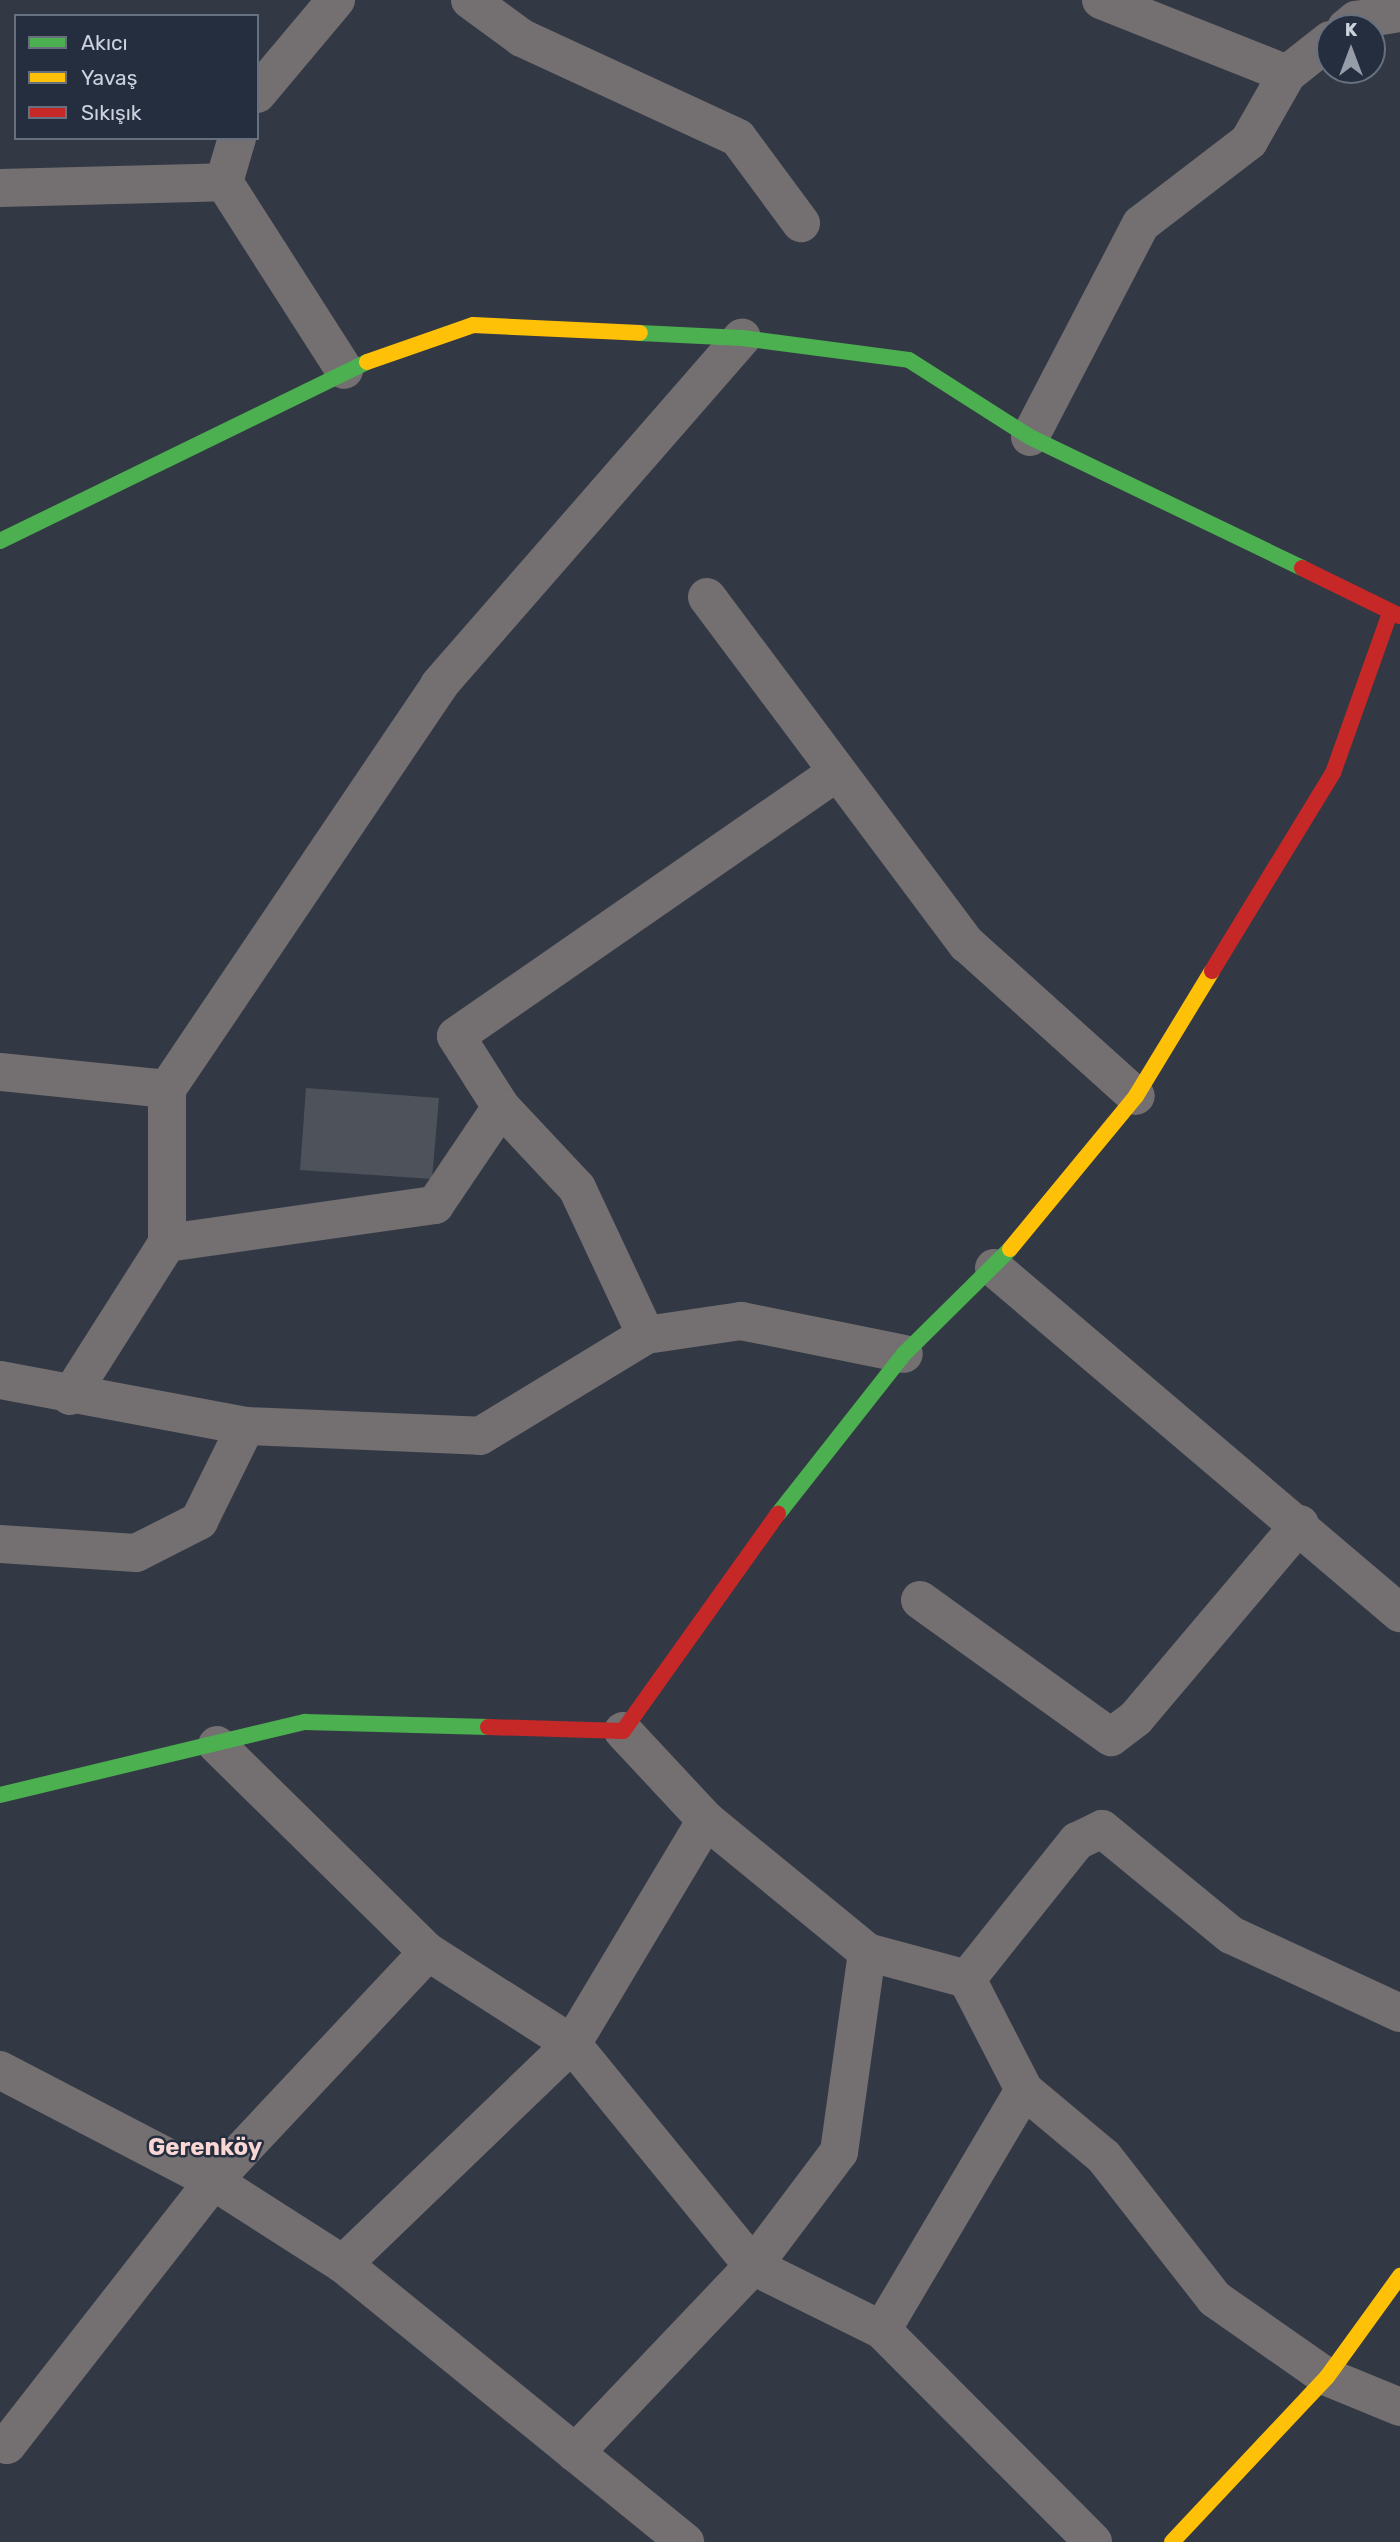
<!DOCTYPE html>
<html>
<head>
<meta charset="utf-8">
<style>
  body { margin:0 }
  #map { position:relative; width:1400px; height:2542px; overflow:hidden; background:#333944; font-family:Rubik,sans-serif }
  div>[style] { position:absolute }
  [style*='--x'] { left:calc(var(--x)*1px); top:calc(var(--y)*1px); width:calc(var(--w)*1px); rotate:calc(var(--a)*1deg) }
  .building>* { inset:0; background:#4d525b }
  .street>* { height:38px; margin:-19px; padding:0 19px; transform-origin:19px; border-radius:19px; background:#746f71 }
  .fast>* { height:16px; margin:-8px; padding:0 8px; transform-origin:8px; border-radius:8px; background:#4caf50 }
  .slow>* { height:16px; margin:-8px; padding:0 8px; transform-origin:8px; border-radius:8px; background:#ffc107 }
  .jam>* { height:16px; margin:-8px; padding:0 8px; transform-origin:8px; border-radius:8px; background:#c62828 }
  span { translate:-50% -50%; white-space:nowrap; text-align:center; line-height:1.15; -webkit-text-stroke:5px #242e3f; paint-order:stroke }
  .quarter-label { font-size:24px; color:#fad7d4; font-weight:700 }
  .legend { position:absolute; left:14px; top:14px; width:245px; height:126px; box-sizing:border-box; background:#242e3f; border:2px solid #67707f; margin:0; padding:9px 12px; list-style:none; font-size:21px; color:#cbd2de }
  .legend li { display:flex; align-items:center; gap:14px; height:35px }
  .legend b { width:35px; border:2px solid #67707f }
  .north { position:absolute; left:1316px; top:14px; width:70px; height:70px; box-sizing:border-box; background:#242e3f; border:2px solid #67707f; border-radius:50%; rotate:0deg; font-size:19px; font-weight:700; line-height:28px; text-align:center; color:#cbd2de }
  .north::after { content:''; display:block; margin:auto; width:24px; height:32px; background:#969ca8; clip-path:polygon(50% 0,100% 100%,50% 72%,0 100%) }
</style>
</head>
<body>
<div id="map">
  <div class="building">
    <div style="clip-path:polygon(306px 1088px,439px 1098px,432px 1179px,300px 1170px)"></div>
  </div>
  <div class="street">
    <div style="--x:470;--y:0;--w:64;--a:36.2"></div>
    <div style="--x:522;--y:38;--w:238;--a:24.8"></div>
    <div style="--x:738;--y:138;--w:106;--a:53.5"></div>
    <div style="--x:1101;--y:0;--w:200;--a:21.7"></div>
    <div style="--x:1346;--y:28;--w:13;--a:-39"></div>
    <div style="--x:1356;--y:20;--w:45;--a:-9"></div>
    <div style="--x:257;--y:94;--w:123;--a:-50"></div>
    <div style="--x:224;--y:182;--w:46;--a:-73.5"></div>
    <div style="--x:0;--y:188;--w:224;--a:-1.5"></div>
    <div style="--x:224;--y:182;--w:223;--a:57.4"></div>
    <div style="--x:1030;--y:437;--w:240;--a:-62.5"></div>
    <div style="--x:1141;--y:224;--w:136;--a:-37.5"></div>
    <div style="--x:1249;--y:141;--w:77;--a:-60.4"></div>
    <div style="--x:1287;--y:74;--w:55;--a:-38.3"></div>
    <div style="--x:707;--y:597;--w:434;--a:53.2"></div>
    <div style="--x:967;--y:944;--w:227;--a:42"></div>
    <div style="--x:0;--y:1072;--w:168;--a:5.8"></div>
    <div style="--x:501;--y:1107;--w:84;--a:-122.4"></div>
    <div style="--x:456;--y:1036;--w:462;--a:-34.7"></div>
    <div style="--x:167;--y:1243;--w:154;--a:-90"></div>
    <div style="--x:167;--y:1089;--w:487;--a:-56"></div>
    <div style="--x:439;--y:685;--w:461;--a:-48.9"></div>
    <div style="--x:994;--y:1268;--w:533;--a:40.36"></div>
    <div style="--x:0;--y:1380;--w:250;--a:10.6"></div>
    <div style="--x:246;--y:1426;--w:234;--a:2.4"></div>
    <div style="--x:480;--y:1436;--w:194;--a:-31.3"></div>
    <div style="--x:646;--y:1335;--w:96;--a:-8.4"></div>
    <div style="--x:741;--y:1321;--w:166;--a:11.4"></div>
    <div style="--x:70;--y:1396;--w:181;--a:-57.6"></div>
    <div style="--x:167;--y:1243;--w:271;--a:-8.1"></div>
    <div style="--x:435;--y:1205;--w:118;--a:-56"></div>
    <div style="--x:501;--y:1107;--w:111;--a:46.8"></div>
    <div style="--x:577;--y:1188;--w:162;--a:64.9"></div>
    <div style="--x:0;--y:1544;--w:136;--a:3.8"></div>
    <div style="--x:136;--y:1553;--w:71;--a:-26.9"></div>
    <div style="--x:199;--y:1521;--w:106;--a:-63.7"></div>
    <div style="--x:920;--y:1600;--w:235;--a:35.7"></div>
    <div style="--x:1111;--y:1737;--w:31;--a:-37"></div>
    <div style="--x:1136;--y:1718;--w:254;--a:-49.8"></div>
    <div style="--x:623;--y:1731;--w:122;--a:47"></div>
    <div style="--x:217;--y:1745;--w:296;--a:44.5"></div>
    <div style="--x:428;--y:1952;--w:171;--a:32.6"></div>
    <div style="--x:572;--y:2044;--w:286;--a:50.8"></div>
    <div style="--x:753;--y:2266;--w:144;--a:26.4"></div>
    <div style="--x:882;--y:2330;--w:299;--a:45.1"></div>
    <div style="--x:1400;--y:2013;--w:186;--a:-155.2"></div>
    <div style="--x:1231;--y:1935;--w:167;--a:-140.6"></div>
    <div style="--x:1102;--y:1829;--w:28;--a:154"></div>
    <div style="--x:1077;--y:1841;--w:176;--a:128.6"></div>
    <div style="--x:967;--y:1979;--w:125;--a:62.8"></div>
    <div style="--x:1024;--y:2090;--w:104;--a:39.9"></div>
    <div style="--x:1104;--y:2157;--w:180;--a:52"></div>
    <div style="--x:1215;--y:2299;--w:136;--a:34.9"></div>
    <div style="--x:1327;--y:2377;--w:79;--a:22.3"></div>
    <div style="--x:0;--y:2070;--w:240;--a:27.5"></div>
    <div style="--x:213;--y:2181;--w:154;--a:32.6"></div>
    <div style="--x:343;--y:2264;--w:441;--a:39.1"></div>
    <div style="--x:343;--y:2264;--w:318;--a:-43.9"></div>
    <div style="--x:572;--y:2044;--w:261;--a:-59.1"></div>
    <div style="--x:706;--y:1820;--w:208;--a:39.3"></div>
    <div style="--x:867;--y:1952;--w:104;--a:15.1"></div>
    <div style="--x:882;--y:2330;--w:279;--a:-59.4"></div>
    <div style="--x:0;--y:2443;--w:7;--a:16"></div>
    <div style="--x:7;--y:2445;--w:335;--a:-52"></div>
    <div style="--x:213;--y:2181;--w:314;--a:-46.8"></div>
    <div style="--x:575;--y:2453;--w:258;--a:-46.4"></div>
    <div style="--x:753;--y:2266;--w:143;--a:-53"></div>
    <div style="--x:839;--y:2152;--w:202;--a:-82"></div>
  </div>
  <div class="fast">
    <div style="--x:640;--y:333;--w:102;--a:2.8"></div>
    <div style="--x:742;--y:338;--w:168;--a:7.5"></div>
    <div style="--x:909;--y:360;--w:143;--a:32.5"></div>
    <div style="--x:1030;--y:437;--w:302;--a:25.7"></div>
    <div style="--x:0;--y:541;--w:408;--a:-26"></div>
    <div style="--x:778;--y:1514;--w:204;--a:-51.8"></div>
    <div style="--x:904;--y:1354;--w:149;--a:-44.7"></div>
    <div style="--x:0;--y:1795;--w:314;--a:-13.5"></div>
    <div style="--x:305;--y:1722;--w:183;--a:1.6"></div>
  </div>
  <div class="slow">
    <div style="--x:367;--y:362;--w:112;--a:-19.2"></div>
    <div style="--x:473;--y:325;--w:167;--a:2.7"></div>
    <div style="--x:1010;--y:1249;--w:198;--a:-50.5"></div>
    <div style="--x:1136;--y:1096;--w:146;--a:-58.7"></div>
    <div style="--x:1172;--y:2542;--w:226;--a:-46.8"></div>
    <div style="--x:1327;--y:2377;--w:125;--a:-54.1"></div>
  </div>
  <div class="jam">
    <div style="--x:1302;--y:568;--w:109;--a:26.1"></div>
    <div style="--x:1212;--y:971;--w:232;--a:-58.6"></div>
    <div style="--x:1333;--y:773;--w:170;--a:-70.4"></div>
    <div style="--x:488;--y:1727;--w:135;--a:1.7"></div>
    <div style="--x:623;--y:1731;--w:267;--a:-54.5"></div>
  </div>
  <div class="quarter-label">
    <span style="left:205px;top:2148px">Gerenköy</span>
  </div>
  <ul class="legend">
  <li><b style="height:9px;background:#4caf50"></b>Akıcı</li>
  <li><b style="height:9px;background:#ffc107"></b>Yavaş</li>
  <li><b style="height:9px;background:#c62828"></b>Sıkışık</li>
  </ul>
  <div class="north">K</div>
</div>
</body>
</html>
